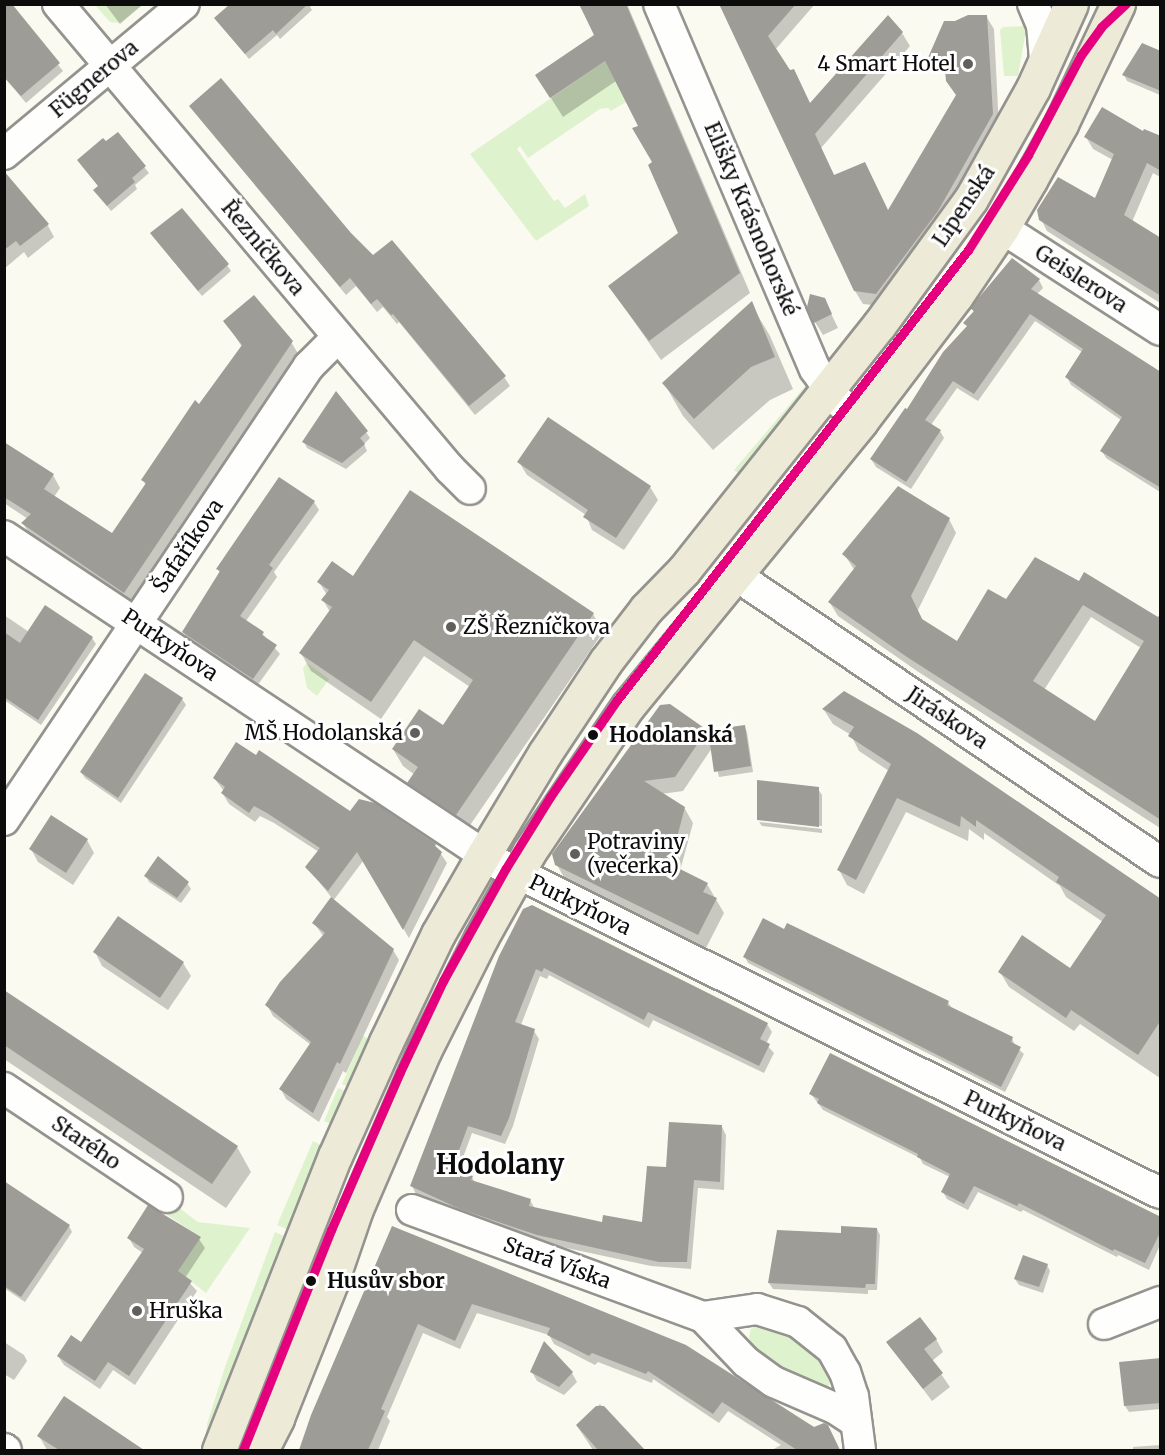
<!DOCTYPE html>
<html>
<head>
<meta charset="utf-8">
<style>
  body { margin:0 }
  #map { position:relative; width:1165px; height:1455px; overflow:hidden; background:#fbfaf0; font-family:Merriweather,serif }
  div>[style] { position:absolute }
  [style*='--x'] { left:calc(var(--x)*1px); top:calc(var(--y)*1px); width:calc(var(--w)*1px); rotate:calc(var(--a)*1deg) }
  .green>* { inset:0; background:#dff2ce }
  .shadow>* { inset:0; background:#0003 }
  .building>* { inset:0; background:#9e9c96 }
  .roads { filter:drop-shadow(2px 0 #94938f) drop-shadow(-2px 0 #94938f) drop-shadow(0 2px #94938f) drop-shadow(0 -2px #94938f) }
  .street>* { height:30px; margin:-15px; padding:0 15px; transform-origin:15px; border-radius:15px; background:#fefefd }
  .primary>* { height:33px; margin:-16.5px; padding:0 16.5px; transform-origin:16.5px; border-radius:16.5px; background:#edebd7 }
  .tram-1>* { height:9px; margin:-4.5px; padding:0 4.5px; transform-origin:4.5px; border-radius:4.5px; background:#e5007d }
  .dots>* { width:16px; height:16px; translate:-50% -50%; box-sizing:border-box; border:3px solid #fff; border-radius:50% }
  span { translate:-50% -50%; white-space:nowrap; text-align:center; line-height:1.15; -webkit-text-stroke:6px #fff; paint-order:stroke }
  .poi-label { font-size:21px; color:#0c0c0c }
  .right { translate:-100% -50%; text-align:right }
  .left { translate:0 -50%; text-align:left }
  .street-label { font-size:21px; color:#0c0c0c }
  .stop-label { font-size:21px; color:#0c0c0c; font-weight:700 }
  .district-label { font-size:27px; color:#0c0c0c; font-weight:700 }
  .frame { position:absolute; inset:0; border:6px solid #0c0c0c; pointer-events:none }
</style>
</head>
<body>
<div id="map">
  <div class="green">
    <div style="clip-path:polygon(95px 5px,143px 5px,120px 23px,110px 22px)"></div>
    <div style="clip-path:polygon(1025px 26px,1026px 31px,1018px 76px,1004px 76px,1000px 30px,1003px 27px)"></div>
    <div style="clip-path:polygon(605px 61px,626px 102px,611px 111px,608px 108px,600px 109px,528px 158px,520px 146px,517px 149px,554px 201px,558px 199px,565px 208px,585px 194px,589px 206px,536px 241px,470px 154px)"></div>
    <div style="clip-path:polygon(806px 385px,807px 390px,747px 480px,734px 470px)"></div>
    <div style="clip-path:polygon(307px 663px,329px 679px,317px 696px,307px 688px,303px 668px)"></div>
    <div style="clip-path:polygon(363px 1036px,376px 1042px,355px 1090px,342px 1084px)"></div>
    <div style="clip-path:polygon(338px 1088px,355px 1095px,340px 1128px,324px 1121px)"></div>
    <div style="clip-path:polygon(313px 1141px,323px 1146px,294px 1232px,277px 1225px)"></div>
    <div style="clip-path:polygon(174px 1204px,198px 1222px,250px 1228px,206px 1293px,178px 1271px,200px 1237px,166px 1214px)"></div>
    <div style="clip-path:polygon(275px 1232px,291px 1239px,267px 1285px,261px 1288px,268px 1295px,205px 1446px,207px 1424px,225px 1367px)"></div>
    <div style="clip-path:polygon(766px 1319px,815px 1348px,828px 1369px,830px 1383px,827px 1390px,791px 1381px,753px 1350px,749px 1337px,751px 1329px)"></div>
  </div>
  <div class="shadow">
    <div style="clip-path:polygon(10px 4px,63px 71px,26px 103px,4px 77px)"></div>
    <div style="clip-path:polygon(105px 4px,143px 4px,120px 24px)"></div>
    <div style="clip-path:polygon(233px 4px,313px 4px,310px 7px,312px 10px,280px 39px,277px 35px,249px 59px,220px 24px)"></div>
    <div style="clip-path:polygon(579px 4px,627px 4px,750px 293px,661px 360px,610px 287px,680px 234px,640px 126px,616px 81px,563px 117px,537px 76px,596px 36px)"></div>
    <div style="clip-path:polygon(720px 4px,815px 4px,775px 50px,811px 105px,888px 17px,902px 33px,910px 46px,821px 148px,835px 177px,888px 212px,957px 96px,947px 81px,947px 72px,936px 72px,929px 60px,986px 16px,994px 29px,999px 128px,883px 306px,863px 304px,855px 291px)"></div>
    <div style="clip-path:polygon(1160px 53px,1160px 95px,1127px 81px,1124px 75px)"></div>
    <div style="clip-path:polygon(191px 106px,350px 234px,504px 377px,510px 386px,475px 415px,399px 322px,397px 324px,383px 307px,377px 312px,356px 286px,346px 295px)"></div>
    <div style="clip-path:polygon(1144px 133px,1160px 138px,1160px 177px,1153px 173px,1132px 222px,1160px 240px,1160px 303px,1047px 231px,1041px 219px,1095px 200px,1113px 160px,1093px 149px,1086px 137px)"></div>
    <div style="clip-path:polygon(118px 134px,149px 173px,135px 185px,137px 189px,111px 211px,99px 196px,99px 187px,106px 143px)"></div>
    <div style="clip-path:polygon(4px 195px,47px 224px,54px 237px,28px 258px,24px 252px,4px 269px)"></div>
    <div style="clip-path:polygon(151px 234px,227px 265px,231px 271px,202px 296px)"></div>
    <div style="clip-path:polygon(1039px 280px,1043px 288px,1037px 294px,1160px 373px,1160px 492px,1106px 458px,1102px 451px,1121px 420px,1071px 385px,1067px 377px,1082px 352px,1035px 321px,978px 401px,957px 388px,931px 425px,940px 431px,944px 438px,911px 489px,876px 467px,871px 459px,968px 327px,965px 323px,974px 313px,972px 308px)"></div>
    <div style="clip-path:polygon(824px 299px,838px 328px,823px 335px,815px 322px)"></div>
    <div style="clip-path:polygon(751px 304px,770px 336px,793px 389px,770px 400px,713px 450px,683px 416px,664px 383px)"></div>
    <div style="clip-path:polygon(225px 321px,291px 342px,299px 355px,131px 604px,30px 536px,23px 523px,28px 519px,4px 503px,4px 444px,53px 475px,60px 488px,54px 497px,112px 535px,146px 486px,143px 480px,242px 347px)"></div>
    <div style="clip-path:polygon(366px 432px,370px 438px,364px 444px,367px 451px,346px 469px,307px 448px,304px 442px)"></div>
    <div style="clip-path:polygon(519px 462px,650px 487px,658px 500px,624px 550px,592px 530px,586px 515px,527px 475px)"></div>
    <div style="clip-path:polygon(279px 479px,314px 502px,319px 510px,274px 572px,277px 577px,246px 621px,262px 633px,280px 654px,257px 686px,188px 640px,184px 632px,220px 574px,218px 569px)"></div>
    <div style="clip-path:polygon(411px 492px,593px 614px,603px 632px,466px 831px,419px 800px,409px 783px,415px 775px,403px 766px,393px 749px,444px 727px,470px 687px,424px 656px,381px 719px,311px 671px,301px 653px,330px 612px,323px 600px,327px 595px,319px 582px,353px 578px)"></div>
    <div style="clip-path:polygon(evenodd,949px 519px,956px 533px,918px 610px,923px 621px,958px 643px,1006px 601px,1080px 583px,1160px 621px,1160px 828px,917px 671px,838px 616px,830px 603px,855px 571px,844px 554px,949px 519px,1091px 617px,1141px 648px,1095px 723px,1044px 690px,1091px 617px)"></div>
    <div style="clip-path:polygon(4px 615px,29px 632px,92px 638px,96px 644px,41px 725px,4px 700px)"></div>
    <div style="clip-path:polygon(146px 675px,182px 699px,186px 705px,121px 803px,85px 778px,81px 772px)"></div>
    <div style="clip-path:polygon(661px 707px,706px 731px,710px 737px,744px 726px,747px 732px,753px 772px,719px 777px,712px 748px,683px 791px,661px 794px,685px 809px,693px 823px,680px 871px,707px 884px,724px 913px,706px 948px,565px 879px,557px 865px)"></div>
    <div style="clip-path:polygon(824px 710px,1160px 901px,1160px 1078px,1080px 1024px,1074px 1031px,1009px 987px,1000px 972px,1070px 970px,1103px 922px,1066px 897px,1060px 886px,984px 833px,984px 840px,969px 829px,968px 841px,906px 812px,864px 894px,847px 885px,839px 870px,889px 771px,859px 751px,851px 735px,833px 724px)"></div>
    <div style="clip-path:polygon(214px 778px,351px 813px,435px 845px,447px 863px,409px 938px,363px 861px,333px 901px,393px 950px,399px 960px,346px 1073px,343px 1071px,319px 1122px,286px 1099px,281px 1089px,311px 1045px,273px 1016px,267px 1005px,324px 937px,314px 923px,332px 898px,307px 867px,319px 852px,274px 823px,260px 816px,255px 822px,229px 804px,223px 794px,224px 791px)"></div>
    <div style="clip-path:polygon(759px 782px,818px 789px,822px 795px,822px 826px,759px 819px,759px 822px)"></div>
    <div style="clip-path:polygon(759px 822px,822px 829px,822px 833px,762px 826px)"></div>
    <div style="clip-path:polygon(87px 840px,94px 853px,73px 885px,38px 862px,31px 849px)"></div>
    <div style="clip-path:polygon(146px 876px,187px 883px,191px 889px,181px 903px,149px 882px)"></div>
    <div style="clip-path:polygon(95px 952px,183px 963px,191px 976px,168px 1010px,102px 966px)"></div>
    <div style="clip-path:polygon(500px 956px,767px 1024px,772px 1032px,766px 1044px,774px 1053px,764px 1073px,653px 1020px,649px 1028px,549px 975px,547px 979px,540px 976px,521px 1025px,534px 1031px,539px 1039px,513px 1126px,505px 1144px,472px 1133px,458px 1171px,472px 1177px,475px 1183px,530px 1200px,535px 1209px,603px 1224px,644px 1224px,668px 1169px,722px 1127px,726px 1135px,724px 1190px,698px 1188px,691px 1269px,651px 1266px,543px 1243px,466px 1217px,416px 1194px,412px 1186px)"></div>
    <div style="clip-path:polygon(745px 957px,948px 1002px,952px 1009px,1012px 1038px,1015px 1046px,1024px 1054px,1005px 1092px,748px 963px)"></div>
    <div style="clip-path:polygon(4px 992px,237px 1147px,251px 1172px,226px 1208px,4px 1059px)"></div>
    <div style="clip-path:polygon(811px 1094px,1160px 1218px,1160px 1245px,1149px 1270px,1118px 1255px,1117px 1257px,1023px 1210px,1021px 1212px,978px 1192px,968px 1210px,947px 1199px,943px 1192px,950px 1177px,923px 1164px,920px 1158px,823px 1110px)"></div>
    <div style="clip-path:polygon(4px 1183px,69px 1226px,72px 1232px,25px 1302px,4px 1288px)"></div>
    <div style="clip-path:polygon(393px 1228px,833px 1436px,839px 1450px,772px 1450px,781px 1445px,728px 1411px,719px 1423px,653px 1379px,652px 1383px,598px 1362px,595px 1365px,554px 1344px,549px 1335px,477px 1313px,460px 1349px,423px 1333px,387px 1417px,390px 1421px,378px 1450px,300px 1450px)"></div>
    <div style="clip-path:polygon(877px 1229px,880px 1235px,877px 1290px,868px 1290px,868px 1294px,773px 1289px,769px 1283px,842px 1234px)"></div>
    <div style="clip-path:polygon(129px 1238px,199px 1239px,205px 1248px,185px 1278px,197px 1291px,135px 1385px,113px 1370px,100px 1389px,64px 1365px,58px 1356px,82px 1345px,143px 1253px,134px 1247px)"></div>
    <div style="clip-path:polygon(1047px 1265px,1050px 1271px,1043px 1293px,1019px 1285px,1015px 1279px)"></div>
    <div style="clip-path:polygon(936px 1339px,943px 1352px,932px 1361px,950px 1387px,932px 1401px,888px 1343px)"></div>
    <div style="clip-path:polygon(4px 1342px,24px 1355px,27px 1361px,14px 1380px,4px 1374px)"></div>
    <div style="clip-path:polygon(1160px 1359px,1160px 1409px,1129px 1412px,1125px 1406px)"></div>
    <div style="clip-path:polygon(532px 1372px,572px 1373px,577px 1382px,564px 1395px,537px 1381px)"></div>
    <div style="clip-path:polygon(64px 1398px,141px 1450px,47px 1450px,39px 1436px)"></div>
    <div style="clip-path:polygon(600px 1404px,643px 1450px,593px 1450px,577px 1426px)"></div>
    <div style="clip-path:polygon(1160px 1445px,1160px 1450px,1133px 1450px,1133px 1447px)"></div>
  </div>
  <div class="building">
    <div style="clip-path:polygon(4px 4px,12px 4px,60px 63px,21px 96px,4px 77px)"></div>
    <div style="clip-path:polygon(230px 4px,308px 4px,276px 34px,273px 30px,245px 54px,214px 18px)"></div>
    <div style="clip-path:polygon(579px 4px,626px 4px,740px 273px,649px 341px,608px 286px,678px 233px,648px 165px,652px 162px,632px 128px,638px 126px,605px 61px,550px 98px,535px 75px,594px 35px)"></div>
    <div style="clip-path:polygon(719px 4px,796px 4px,768px 36px,790px 70px,794px 69px,810px 103px,888px 15px,903px 32px,815px 134px,834px 175px,865px 162px,888px 210px,956px 95px,946px 81px,944px 59px,927px 60px,944px 21px,955px 21px,968px 15px,987px 15px,993px 114px,938px 211px,876px 294px,854px 291px)"></div>
    <div style="clip-path:polygon(1142px 43px,1161px 51px,1161px 91px,1122px 75px)"></div>
    <div style="clip-path:polygon(221px 78px,351px 233px,373px 255px,392px 240px,506px 376px,469px 406px,393px 314px,391px 315px,377px 299px,371px 304px,350px 278px,340px 287px,189px 106px)"></div>
    <div style="clip-path:polygon(1102px 107px,1143px 131px,1144px 129px,1161px 136px,1161px 171px,1147px 163px,1124px 215px,1161px 238px,1161px 296px,1039px 220px,1037px 210px,1058px 177px,1095px 198px,1114px 154px,1084px 137px)"></div>
    <div style="clip-path:polygon(118px 132px,146px 166px,132px 178px,135px 182px,107px 206px,93px 190px,98px 186px,77px 160px,103px 138px,106px 141px)"></div>
    <div style="clip-path:polygon(4px 171px,49px 224px,20px 246px,16px 241px,4px 250px)"></div>
    <div style="clip-path:polygon(182px 208px,229px 264px,198px 291px,150px 233px)"></div>
    <div style="clip-path:polygon(1012px 258px,1040px 279px,1031px 289px,1161px 372px,1161px 488px,1100px 451px,1122px 417px,1065px 377px,1083px 349px,1030px 314px,974px 394px,953px 381px,925px 420px,941px 430px,906px 482px,870px 459px,905px 408px,907px 409px,943px 352px,967px 326px,963px 323px,974px 311px,970px 308px)"></div>
    <div style="clip-path:polygon(810px 294px,825px 298px,832px 314px,814px 323px,807px 307px)"></div>
    <div style="clip-path:polygon(254px 295px,293px 341px,124px 593px,21px 523px,31px 514px,4px 497px,4px 442px,54px 474px,44px 489px,112px 533px,146px 483px,141px 480px,195px 400px,199px 404px,242px 345px,223px 321px)"></div>
    <div style="clip-path:polygon(752px 301px,775px 357px,751px 367px,694px 419px,662px 383px)"></div>
    <div style="clip-path:polygon(336px 391px,368px 431px,360px 438px,365px 444px,342px 463px,302px 442px)"></div>
    <div style="clip-path:polygon(548px 417px,651px 486px,616px 538px,583px 517px,588px 510px,517px 462px)"></div>
    <div style="clip-path:polygon(279px 477px,315px 501px,269px 565px,273px 568px,240px 616px,264px 632px,262px 635px,277px 645px,253px 679px,182px 632px,220px 571px,216px 569px)"></div>
    <div style="clip-path:polygon(evenodd,898px 486px,950px 518px,911px 596px,922px 619px,957px 641px,988px 589px,1006px 599px,1035px 557px,1079px 581px,1084px 572px,1158px 617px,1161px 613px,1161px 820px,907px 657px,828px 602px,856px 566px,842px 554px,898px 486px,1083px 605px,1144px 641px,1095px 721px,1033px 681px,1083px 605px)"></div>
    <div style="clip-path:polygon(410px 490px,594px 613px,456px 815px,407px 783px,418px 767px,392px 749px,419px 709px,443px 725px,473px 680px,414px 640px,371px 702px,299px 653px,332px 607px,321px 600px,329px 590px,317px 582px,332px 561px,353px 576px)"></div>
    <div style="clip-path:polygon(45px 605px,93px 637px,38px 720px,4px 697px,4px 632px,20px 643px)"></div>
    <div style="clip-path:polygon(145px 673px,183px 698px,118px 798px,80px 772px)"></div>
    <div style="clip-path:polygon(844px 691px,917px 733px,1161px 899px,1161px 1020px,1138px 1055px,1071px 1010px,1066px 1018px,998px 972px,1022px 935px,1070px 968px,1106px 915px,1056px 882px,1059px 877px,976px 820px,976px 827px,961px 816px,960px 827px,897px 798px,856px 880px,837px 870px,891px 764px,848px 736px,854px 727px,822px 709px)"></div>
    <div style="clip-path:polygon(670px 704px,707px 730px,675px 777px,644px 781px,685px 807px,670px 864px,708px 883px,703px 892px,717px 898px,698px 935px,555px 865px,552px 854px,660px 705px)"></div>
    <div style="clip-path:polygon(745px 725px,751px 766px,714px 772px,708px 730px)"></div>
    <div style="clip-path:polygon(236px 742px,256px 755px,259px 750px,350px 811px,359px 799px,375px 803px,436px 844px,435px 846px,442px 852px,403px 930px,357px 852px,328px 891px,305px 867px,320px 848px,267px 813px,254px 806px,249px 813px,221px 793px,225px 787px,213px 778px)"></div>
    <div style="clip-path:polygon(757px 780px,819px 787px,819px 827px,757px 820px)"></div>
    <div style="clip-path:polygon(51px 815px,88px 839px,66px 873px,29px 849px)"></div>
    <div style="clip-path:polygon(158px 856px,189px 882px,177px 898px,144px 876px)"></div>
    <div style="clip-path:polygon(331px 897px,394px 949px,340px 1064px,337px 1062px,313px 1113px,279px 1089px,311px 1042px,265px 1005px,280px 982px,325px 933px,312px 923px)"></div>
    <div style="clip-path:polygon(532px 905px,768px 1023px,760px 1039px,770px 1044px,759px 1066px,648px 1012px,644px 1020px,544px 968px,542px 972px,536px 969px,515px 1022px,535px 1029px,509px 1118px,501px 1136px,468px 1126px,452px 1169px,473px 1176px,471px 1180px,531px 1199px,529px 1206px,602px 1222px,603px 1215px,642px 1222px,647px 1166px,666px 1167px,669px 1122px,722px 1125px,720px 1182px,694px 1180px,687px 1262px,659px 1262px,537px 1235px,460px 1209px,410px 1186px,499px 956px,523px 909px)"></div>
    <div style="clip-path:polygon(118px 916px,184px 962px,160px 998px,93px 952px)"></div>
    <div style="clip-path:polygon(763px 918px,784px 929px,787px 923px,949px 1001px,947px 1005px,1013px 1037px,1011px 1042px,1021px 1047px,1001px 1087px,743px 957px)"></div>
    <div style="clip-path:polygon(4px 990px,238px 1146px,212px 1184px,4px 1045px)"></div>
    <div style="clip-path:polygon(830px 1053px,1161px 1217px,1161px 1231px,1145px 1263px,1114px 1249px,1113px 1251px,1019px 1203px,1017px 1206px,974px 1186px,964px 1204px,941px 1192px,950px 1174px,917px 1157px,918px 1154px,817px 1103px,819px 1099px,809px 1094px)"></div>
    <div style="clip-path:polygon(4px 1181px,70px 1225px,21px 1297px,4px 1286px)"></div>
    <div style="clip-path:polygon(148px 1205px,201px 1237px,178px 1271px,192px 1281px,129px 1376px,108px 1362px,95px 1381px,57px 1356px,71px 1335px,81px 1342px,144px 1249px,127px 1238px)"></div>
    <div style="clip-path:polygon(392px 1226px,686px 1345px,814px 1427px,824px 1423px,828px 1425px,840px 1450px,797px 1450px,722px 1402px,713px 1414px,648px 1371px,646px 1374px,592px 1353px,589px 1356px,547px 1335px,550px 1328px,472px 1304px,455px 1341px,418px 1324px,381px 1409px,385px 1411px,368px 1450px,299px 1450px,311px 1415px)"></div>
    <div style="clip-path:polygon(841px 1226px,877px 1228px,875px 1284px,866px 1284px,865px 1288px,768px 1283px,777px 1230px,841px 1233px)"></div>
    <div style="clip-path:polygon(1023px 1255px,1048px 1264px,1039px 1287px,1014px 1279px)"></div>
    <div style="clip-path:polygon(920px 1317px,937px 1339px,924px 1349px,943px 1373px,923px 1389px,886px 1342px)"></div>
    <div style="clip-path:polygon(544px 1341px,573px 1372px,559px 1387px,530px 1372px)"></div>
    <div style="clip-path:polygon(1161px 1358px,1161px 1403px,1124px 1406px,1119px 1362px)"></div>
    <div style="clip-path:polygon(64px 1396px,144px 1450px,59px 1450px,37px 1436px)"></div>
    <div style="clip-path:polygon(596px 1406px,604px 1406px,645px 1450px,598px 1450px,576px 1425px)"></div>
  </div>
  <div class="roads">
    <div class="street">
      <div style="--x:58;--y:4;--w:608;--a:49.87"></div>
      <div style="--x:450;--y:469;--w:28;--a:45"></div>
      <div style="--x:659;--y:4;--w:397;--a:66.9"></div>
      <div style="--x:815;--y:369;--w:37;--a:55"></div>
      <div style="--x:836;--y:399;--w:33;--a:41"></div>
      <div style="--x:1033;--y:4;--w:23;--a:67"></div>
      <div style="--x:1042;--y:25;--w:35;--a:85"></div>
      <div style="--x:4;--y:154;--w:234;--a:-39.8"></div>
      <div style="--x:1002;--y:228;--w:188;--a:32.8"></div>
      <div style="--x:4;--y:536;--w:589;--a:33.58"></div>
      <div style="--x:495;--y:862;--w:743;--a:26.46"></div>
      <div style="--x:734;--y:574;--w:514;--a:34.06"></div>
      <div style="--x:4;--y:820;--w:547;--a:-56.11"></div>
      <div style="--x:309;--y:366;--w:41;--a:-45"></div>
      <div style="--x:4;--y:1088;--w:196;--a:33.8"></div>
      <div style="--x:412;--y:1210;--w:310;--a:20.2"></div>
      <div style="--x:703;--y:1317;--w:55;--a:-8.4"></div>
      <div style="--x:757;--y:1309;--w:43;--a:17.6"></div>
      <div style="--x:798;--y:1322;--w:43;--a:38.5"></div>
      <div style="--x:832;--y:1349;--w:26;--a:61"></div>
      <div style="--x:845;--y:1372;--w:25;--a:72"></div>
      <div style="--x:853;--y:1396;--w:54;--a:82.6"></div>
      <div style="--x:703;--y:1317;--w:62;--a:46.3"></div>
      <div style="--x:746;--y:1362;--w:34;--a:36"></div>
      <div style="--x:774;--y:1382;--w:68;--a:23.5"></div>
      <div style="--x:836;--y:1409;--w:24;--a:33"></div>
      <div style="--x:1104;--y:1324;--w:60;--a:-21.4"></div>
      <div style="--x:4;--y:1449;--w:2;--a:27"></div>
    </div>
    <div class="primary">
      <div style="--x:219;--y:1450;--w:316;--a:-68.5"></div>
      <div style="--x:335;--y:1156;--w:125;--a:-65.9"></div>
      <div style="--x:386;--y:1042;--w:120;--a:-64.3"></div>
      <div style="--x:438;--y:934;--w:92;--a:-60.1"></div>
      <div style="--x:484;--y:854;--w:118;--a:-58.9"></div>
      <div style="--x:545;--y:753;--w:110;--a:-56.5"></div>
      <div style="--x:606;--y:661;--w:66;--a:-52.4"></div>
      <div style="--x:646;--y:609;--w:54;--a:-45.7"></div>
      <div style="--x:684;--y:570;--w:313;--a:-51.5"></div>
      <div style="--x:879;--y:325;--w:156;--a:-53.9"></div>
      <div style="--x:971;--y:199;--w:127;--a:-60.8"></div>
      <div style="--x:1033;--y:88;--w:92;--a:-65.7"></div>
      <div style="--x:261;--y:1450;--w:36;--a:-63"></div>
      <div style="--x:277;--y:1418;--w:146;--a:-68.3"></div>
      <div style="--x:331;--y:1282;--w:77;--a:-71.1"></div>
      <div style="--x:356;--y:1209;--w:172;--a:-66.7"></div>
      <div style="--x:424;--y:1051;--w:127;--a:-63.2"></div>
      <div style="--x:481;--y:938;--w:98;--a:-60.8"></div>
      <div style="--x:529;--y:852;--w:176;--a:-55.9"></div>
      <div style="--x:628;--y:706;--w:368;--a:-50.7"></div>
      <div style="--x:861;--y:421;--w:157;--a:-52.8"></div>
      <div style="--x:956;--y:296;--w:82;--a:-55.9"></div>
      <div style="--x:1002;--y:228;--w:56;--a:-59.7"></div>
      <div style="--x:1030;--y:180;--w:64;--a:-61"></div>
      <div style="--x:1061;--y:124;--w:133;--a:-64.6"></div>
    </div>
  </div>
  <div class="tram-1">
    <div style="--x:243;--y:1450;--w:237;--a:-68.2"></div>
    <div style="--x:331;--y:1230;--w:172;--a:-66.4"></div>
    <div style="--x:400;--y:1072;--w:101;--a:-64.7"></div>
    <div style="--x:443;--y:981;--w:129;--a:-60.9"></div>
    <div style="--x:506;--y:868;--w:84;--a:-58.2"></div>
    <div style="--x:550;--y:797;--w:118;--a:-55.4"></div>
    <div style="--x:617;--y:700;--w:571;--a:-52.05"></div>
    <div style="--x:968;--y:250;--w:112;--a:-57.7"></div>
    <div style="--x:1028;--y:155;--w:113;--a:-62.1"></div>
    <div style="--x:1081;--y:55;--w:34;--a:-54"></div>
    <div style="--x:1101;--y:27;--w:34;--a:-43"></div>
  </div>
  <div class="dots">
    <div style="left:968px;top:64px;background:#605f5c"></div>
    <div style="left:451px;top:627px;background:#605f5c"></div>
    <div style="left:415px;top:733px;background:#605f5c"></div>
    <div style="left:593px;top:735px;background:#0c0c0c"></div>
    <div style="left:575px;top:854px;background:#605f5c"></div>
    <div style="left:311px;top:1281px;background:#0c0c0c"></div>
    <div style="left:137px;top:1311px;background:#605f5c"></div>
  </div>
  <div class="poi-label">
    <span class="right" style="left:956px;top:64px">4 Smart Hotel</span>
    <span class="left" style="left:463px;top:627px">ZŠ Řezníčkova</span>
    <span class="right" style="left:403px;top:733px">MŠ Hodolanská</span>
    <span class="left" style="left:587px;top:854px">Potraviny<br>(večerka)</span>
    <span class="left" style="left:149px;top:1311px">Hruška</span>
  </div>
  <div class="street-label">
    <span style="left:94px;top:79px;rotate:-40deg">Fügnerova</span>
    <span style="left:964px;top:206px;rotate:-56deg">Lipenská</span>
    <span style="left:751px;top:219px;rotate:67deg">Elišky Krásnohorské</span>
    <span style="left:263px;top:248px;rotate:50deg">Řezníčkova</span>
    <span style="left:1081px;top:279px;rotate:33deg">Geislerova</span>
    <span style="left:188px;top:546px;rotate:-56deg">Šafaříkova</span>
    <span style="left:170px;top:645px;rotate:34deg">Purkyňova</span>
    <span style="left:947px;top:718px;rotate:34deg">Jiráskova</span>
    <span style="left:580px;top:905px;rotate:26deg">Purkyňova</span>
    <span style="left:1015px;top:1121px;rotate:26deg">Purkyňova</span>
    <span style="left:86px;top:1143px;rotate:34deg">Starého</span>
    <span style="left:557px;top:1263px;rotate:20deg">Stará Víska</span>
  </div>
  <div class="stop-label">
    <span class="left" style="left:609px;top:735px">Hodolanská</span>
    <span class="left" style="left:327px;top:1281px">Husův sbor</span>
  </div>
  <div class="district-label">
    <span style="left:500px;top:1165px">Hodolany</span>
  </div>
  <div class="frame"></div>
</div>
</body>
</html>
